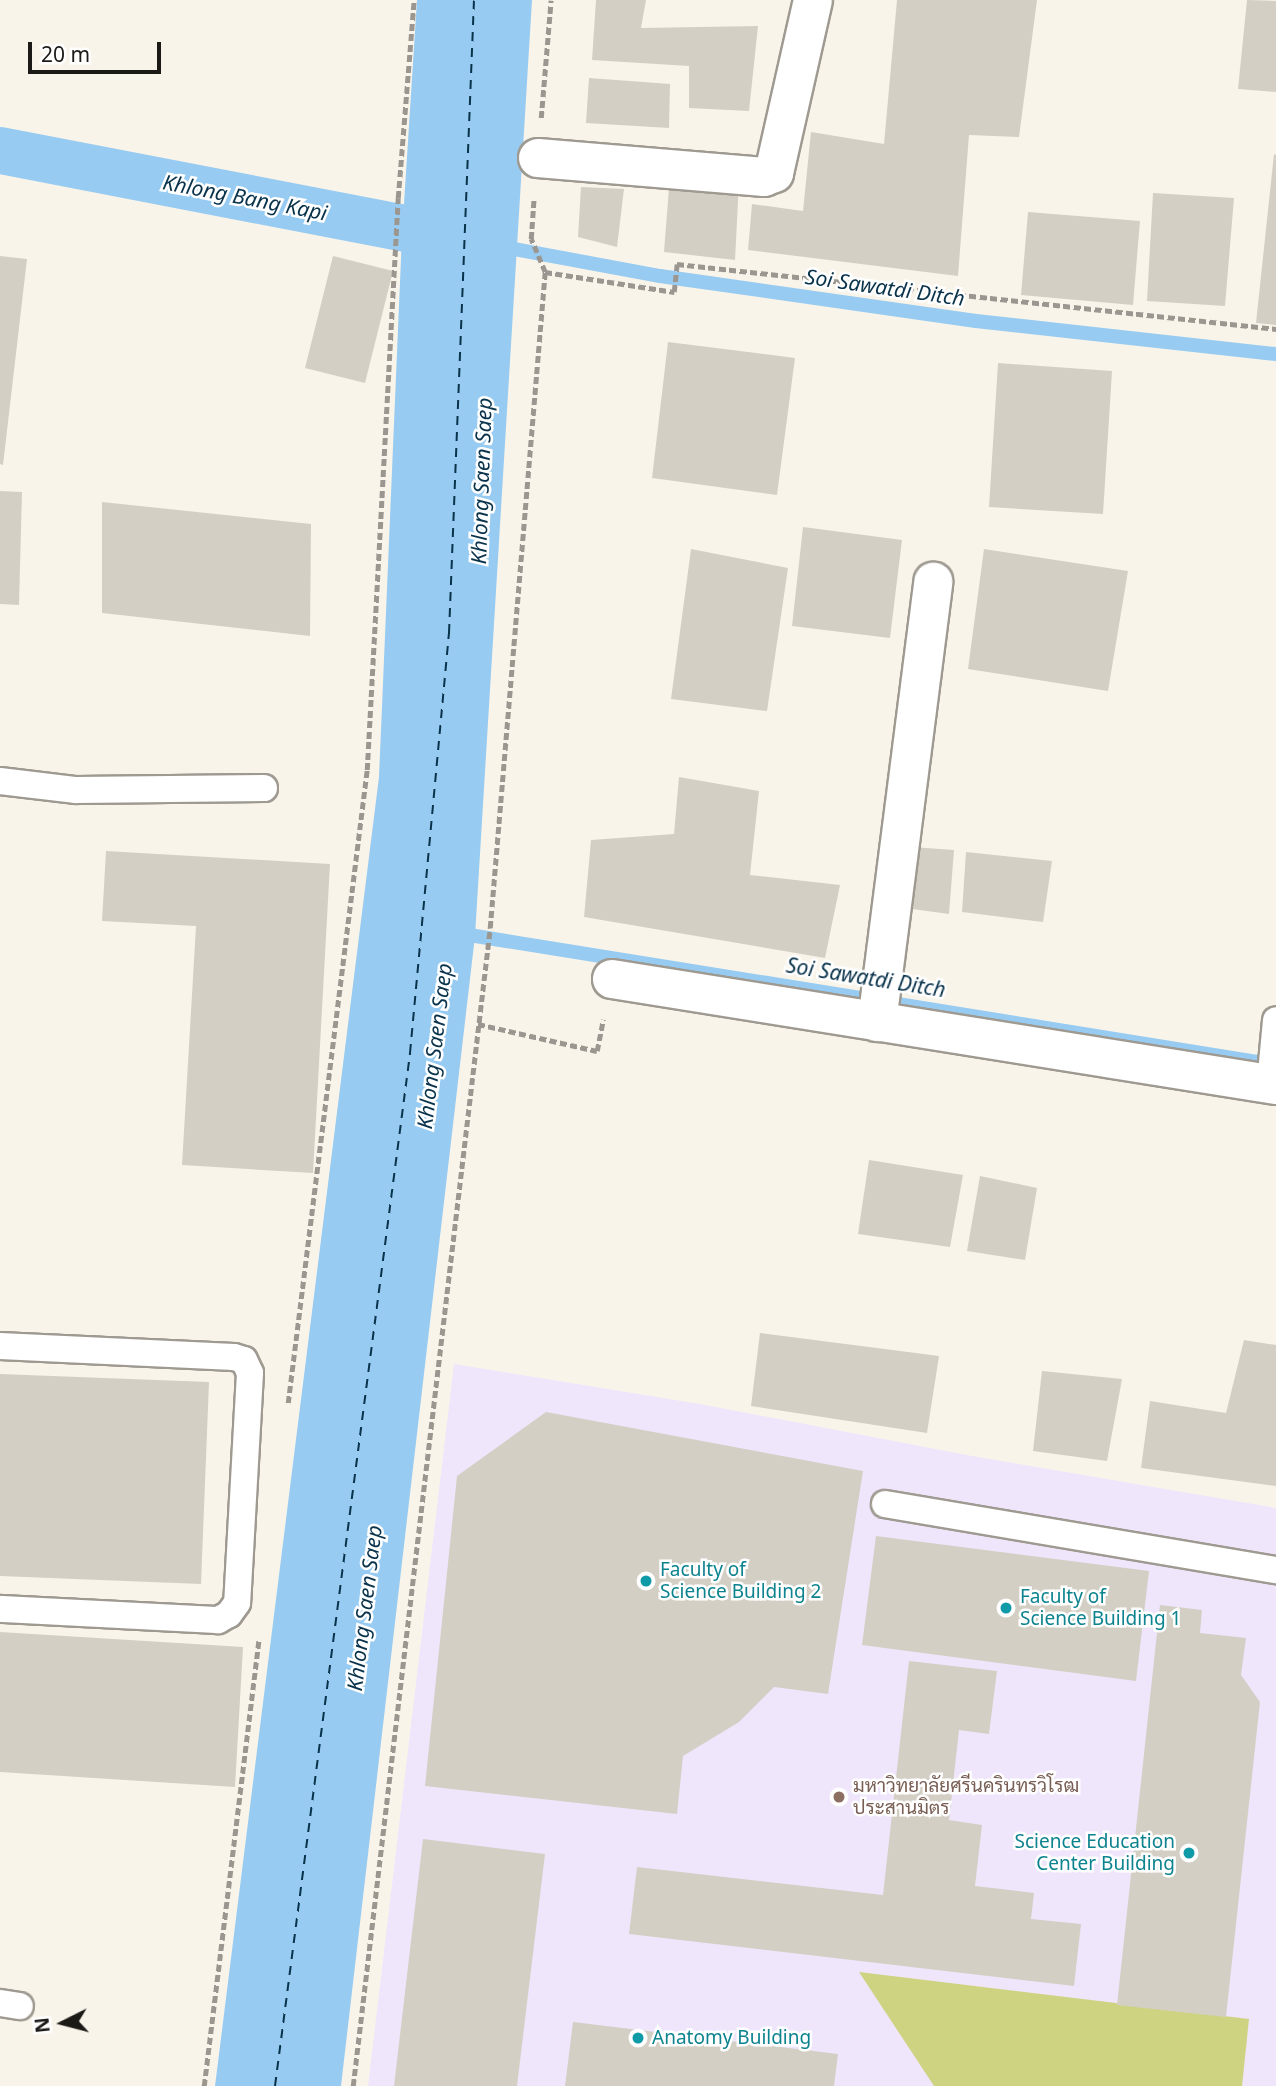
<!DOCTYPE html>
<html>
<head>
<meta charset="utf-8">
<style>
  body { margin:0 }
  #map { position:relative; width:1276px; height:2086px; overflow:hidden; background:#f9f4ea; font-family:"Noto Sans",Sarabun,sans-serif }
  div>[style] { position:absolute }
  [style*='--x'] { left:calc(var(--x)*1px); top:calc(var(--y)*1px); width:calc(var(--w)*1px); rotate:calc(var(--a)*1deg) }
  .education>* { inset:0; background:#efe6fb }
  .green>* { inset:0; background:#ced382 }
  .water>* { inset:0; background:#97cbf1 }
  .stream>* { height:14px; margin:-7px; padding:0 7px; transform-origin:7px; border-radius:7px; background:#97cbf1 }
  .canal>* { height:47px; margin:-23.5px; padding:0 23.5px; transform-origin:23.5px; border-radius:23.5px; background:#97cbf1 }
  .ferry>* { height:2px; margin-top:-1px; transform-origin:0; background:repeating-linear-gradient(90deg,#09324b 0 9px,transparent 0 16px) }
  .building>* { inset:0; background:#d4cfc5 }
  .path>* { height:4.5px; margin-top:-2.25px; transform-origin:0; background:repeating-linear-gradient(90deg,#9b9790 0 7px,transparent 0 10.5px) }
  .roads { filter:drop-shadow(2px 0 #9f9a91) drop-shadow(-2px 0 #9f9a91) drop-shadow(0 2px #9f9a91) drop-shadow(0 -2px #9f9a91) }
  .service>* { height:26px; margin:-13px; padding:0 13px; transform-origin:13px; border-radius:13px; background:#fff }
  .minor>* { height:38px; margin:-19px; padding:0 19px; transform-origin:19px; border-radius:19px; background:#fff }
  .dots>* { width:19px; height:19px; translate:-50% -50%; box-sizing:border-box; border:4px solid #fff; border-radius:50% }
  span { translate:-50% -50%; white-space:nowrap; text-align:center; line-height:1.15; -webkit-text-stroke:5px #fff; paint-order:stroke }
  .culture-label { font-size:19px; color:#0d838f }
  .left { translate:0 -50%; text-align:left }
  .right { translate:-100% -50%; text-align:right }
  .education-label { font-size:19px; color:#785e54 }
  .water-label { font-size:21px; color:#09324b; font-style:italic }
  .north { position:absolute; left:28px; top:1988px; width:70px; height:70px; -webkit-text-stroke:5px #fff; paint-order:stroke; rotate:264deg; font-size:19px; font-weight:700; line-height:28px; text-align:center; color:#1c1a17 }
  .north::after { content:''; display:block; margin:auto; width:24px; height:32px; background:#1c1a17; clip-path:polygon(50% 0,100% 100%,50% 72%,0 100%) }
  .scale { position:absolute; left:28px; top:42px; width:133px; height:32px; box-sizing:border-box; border:4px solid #1c1a17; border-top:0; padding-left:9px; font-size:21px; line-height:24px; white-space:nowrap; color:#1c1a17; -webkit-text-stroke:5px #fff; paint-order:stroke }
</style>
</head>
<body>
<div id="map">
  <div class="education">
    <div style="clip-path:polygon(454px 1364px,700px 1404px,972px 1456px,1276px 1508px,1276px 2086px,368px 2086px)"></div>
  </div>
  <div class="green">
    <div style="clip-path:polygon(859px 1972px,1249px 2019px,1242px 2086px,934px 2086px)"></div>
  </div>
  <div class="water">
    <div style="clip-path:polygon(417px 0,532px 0,475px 936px,341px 2086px,215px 2086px,379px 777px,402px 235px)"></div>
  </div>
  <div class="stream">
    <div style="--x:498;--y:246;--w:165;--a:10.5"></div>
    <div style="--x:660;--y:276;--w:319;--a:8.1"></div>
    <div style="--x:976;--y:321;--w:302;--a:6.3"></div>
    <div style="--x:457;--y:933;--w:830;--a:9.16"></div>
  </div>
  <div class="canal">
    <div style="--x:0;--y:150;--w:476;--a:10.9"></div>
  </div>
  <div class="ferry">
    <div style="--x:275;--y:2086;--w:1042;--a:-82.55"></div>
    <div style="--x:410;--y:1053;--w:422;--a:-84.7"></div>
    <div style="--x:449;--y:633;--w:633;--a:-87.74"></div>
  </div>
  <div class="building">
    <div style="clip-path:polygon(596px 0,646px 0,641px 28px,758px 26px,749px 111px,689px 108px,689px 66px,592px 60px)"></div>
    <div style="clip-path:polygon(897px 0,1037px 0,1019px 137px,969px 135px,958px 276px,748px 250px,752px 204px,803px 211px,811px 132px,884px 144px)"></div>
    <div style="clip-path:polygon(1247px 0,1276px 1px,1276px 92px,1238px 89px)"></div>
    <div style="clip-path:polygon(589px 78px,670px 84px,669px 128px,586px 123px)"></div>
    <div style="clip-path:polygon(1274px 154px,1276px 155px,1276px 325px,1256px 323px)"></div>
    <div style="clip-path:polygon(670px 175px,739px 182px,735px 260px,664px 252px)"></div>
    <div style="clip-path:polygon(581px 187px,624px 189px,617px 247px,578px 237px)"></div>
    <div style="clip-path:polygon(1153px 193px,1234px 198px,1225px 306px,1147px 301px)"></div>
    <div style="clip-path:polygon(1028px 212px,1140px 221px,1133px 305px,1021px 295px)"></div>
    <div style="clip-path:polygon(0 256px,27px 259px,3px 465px,0 464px)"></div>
    <div style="clip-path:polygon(333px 256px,393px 271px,365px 383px,305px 368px)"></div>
    <div style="clip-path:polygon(668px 342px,795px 358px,777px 495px,652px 478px)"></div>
    <div style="clip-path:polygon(998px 363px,1112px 371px,1103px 514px,989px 507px)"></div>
    <div style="clip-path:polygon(0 491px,22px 492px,19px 605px,0 604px)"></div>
    <div style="clip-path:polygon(102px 502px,311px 524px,310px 636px,102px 613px)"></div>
    <div style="clip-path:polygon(803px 527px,902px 540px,890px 638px,792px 626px)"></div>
    <div style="clip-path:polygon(691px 549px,788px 568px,767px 711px,671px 699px)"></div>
    <div style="clip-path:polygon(984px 549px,1128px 571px,1108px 691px,968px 669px)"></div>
    <div style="clip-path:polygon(679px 777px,759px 791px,750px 875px,840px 885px,825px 958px,584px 917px,591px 840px,674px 834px)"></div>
    <div style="clip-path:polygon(912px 847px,954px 850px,949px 914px,905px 908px)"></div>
    <div style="clip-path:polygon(106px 851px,330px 864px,313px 1173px,182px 1165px,196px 926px,102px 921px)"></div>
    <div style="clip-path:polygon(966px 852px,1052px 861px,1043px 922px,962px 912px)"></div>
    <div style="clip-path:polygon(869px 1160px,963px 1175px,950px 1247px,858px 1234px)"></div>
    <div style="clip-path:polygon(980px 1176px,1037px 1188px,1025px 1260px,967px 1251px)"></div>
    <div style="clip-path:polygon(760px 1333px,939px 1356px,927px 1433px,751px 1406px)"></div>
    <div style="clip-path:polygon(1244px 1340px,1276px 1345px,1276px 1486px,1141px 1468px,1150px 1401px,1226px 1413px)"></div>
    <div style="clip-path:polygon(1042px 1371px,1122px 1379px,1107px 1461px,1033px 1451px)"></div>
    <div style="clip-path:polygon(0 1374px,209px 1382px,201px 1584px,0 1576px)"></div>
    <div style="clip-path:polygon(546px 1412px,863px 1471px,828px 1694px,774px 1687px,739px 1722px,683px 1756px,677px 1814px,425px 1786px,457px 1476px)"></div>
    <div style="clip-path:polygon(876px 1536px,1149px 1571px,1136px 1681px,862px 1645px)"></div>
    <div style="clip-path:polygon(1160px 1605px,1202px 1610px,1200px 1633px,1246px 1638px,1241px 1675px,1260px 1702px,1226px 2017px,1117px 2005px)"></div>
    <div style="clip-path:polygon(0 1632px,243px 1647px,235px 1787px,0 1772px)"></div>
    <div style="clip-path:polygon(909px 1661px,997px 1671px,989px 1734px,959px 1730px,949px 1820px,982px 1825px,975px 1886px,1034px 1893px,1031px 1919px,1081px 1924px,1074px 1986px,629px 1934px,637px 1867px,883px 1895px)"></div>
    <div style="clip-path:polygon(423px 1839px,545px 1854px,517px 2086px,394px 2086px)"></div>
    <div style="clip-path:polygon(573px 2022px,838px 2054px,834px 2086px,565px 2086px)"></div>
  </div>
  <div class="path">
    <div style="--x:541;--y:118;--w:118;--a:-85.2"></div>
    <div style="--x:545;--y:272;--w:131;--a:8.8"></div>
    <div style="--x:674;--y:292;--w:28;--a:-84"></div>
    <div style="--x:677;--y:264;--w:603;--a:6.19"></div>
    <div style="--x:478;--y:1024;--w:122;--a:12.8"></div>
    <div style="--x:597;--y:1051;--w:32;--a:-79"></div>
    <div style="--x:288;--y:1403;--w:638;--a:-82.89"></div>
    <div style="--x:367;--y:770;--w:573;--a:-86.9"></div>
    <div style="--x:398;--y:198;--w:199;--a:-85.4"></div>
    <div style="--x:204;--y:2086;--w:451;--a:-83"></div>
    <div style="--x:353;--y:2086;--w:1166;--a:-83.25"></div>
    <div style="--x:490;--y:928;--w:658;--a:-85.21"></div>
    <div style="--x:545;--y:272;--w:36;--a:-113"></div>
    <div style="--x:531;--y:239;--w:39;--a:-86"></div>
  </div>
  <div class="roads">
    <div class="service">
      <div style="--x:0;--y:781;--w:77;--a:6.8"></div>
      <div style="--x:76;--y:790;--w:188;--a:-0.6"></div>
      <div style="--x:1270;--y:1084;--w:64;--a:-84.6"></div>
      <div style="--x:0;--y:1346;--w:234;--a:2.7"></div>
      <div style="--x:234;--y:1357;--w:10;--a:17"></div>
      <div style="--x:244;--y:1360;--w:14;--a:65"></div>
      <div style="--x:250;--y:1373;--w:230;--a:93.2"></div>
      <div style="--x:237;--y:1603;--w:14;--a:126"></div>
      <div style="--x:229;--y:1614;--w:13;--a:151"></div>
      <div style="--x:218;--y:1620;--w:218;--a:-177.1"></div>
      <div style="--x:885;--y:1504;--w:397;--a:9.6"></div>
      <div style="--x:0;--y:2003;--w:20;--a:9"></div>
    </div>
    <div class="minor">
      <div style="--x:538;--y:158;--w:227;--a:4.8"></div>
      <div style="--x:764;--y:177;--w:11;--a:-22"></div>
      <div style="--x:774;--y:173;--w:177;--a:-77.3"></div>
      <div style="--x:612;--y:979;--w:672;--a:9.07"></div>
      <div style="--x:877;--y:1022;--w:444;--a:-82.7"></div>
    </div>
  </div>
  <div class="dots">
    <div style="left:646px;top:1581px;background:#0f9aa8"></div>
    <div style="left:1006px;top:1608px;background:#0f9aa8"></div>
    <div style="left:839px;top:1797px;background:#8d6e63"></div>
    <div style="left:1189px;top:1853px;background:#0f9aa8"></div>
    <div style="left:638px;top:2038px;background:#0f9aa8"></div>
  </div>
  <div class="culture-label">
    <span class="left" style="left:660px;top:1581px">Faculty of<br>Science Building 2</span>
    <span class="left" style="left:1020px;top:1608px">Faculty of<br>Science Building 1</span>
    <span class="right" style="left:1175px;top:1853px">Science Education<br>Center Building</span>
    <span class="left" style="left:652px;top:2038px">Anatomy Building</span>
  </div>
  <div class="education-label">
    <span class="left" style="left:853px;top:1797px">มหาวิทยาลัยศรีนครินทรวิโรฒ<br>ประสานมิตร</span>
  </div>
  <div class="water-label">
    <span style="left:245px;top:197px;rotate:11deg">Khlong Bang Kapi</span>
    <span style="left:885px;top:287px;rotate:8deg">Soi Sawatdi Ditch</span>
    <span style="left:481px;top:481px;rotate:-88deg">Khlong Saen Saep</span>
    <span style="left:866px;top:977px;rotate:9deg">Soi Sawatdi Ditch</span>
    <span style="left:434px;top:1046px;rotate:-83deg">Khlong Saen Saep</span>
    <span style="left:364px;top:1608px;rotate:-83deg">Khlong Saen Saep</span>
  </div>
  <div class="north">N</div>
  <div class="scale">20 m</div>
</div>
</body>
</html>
